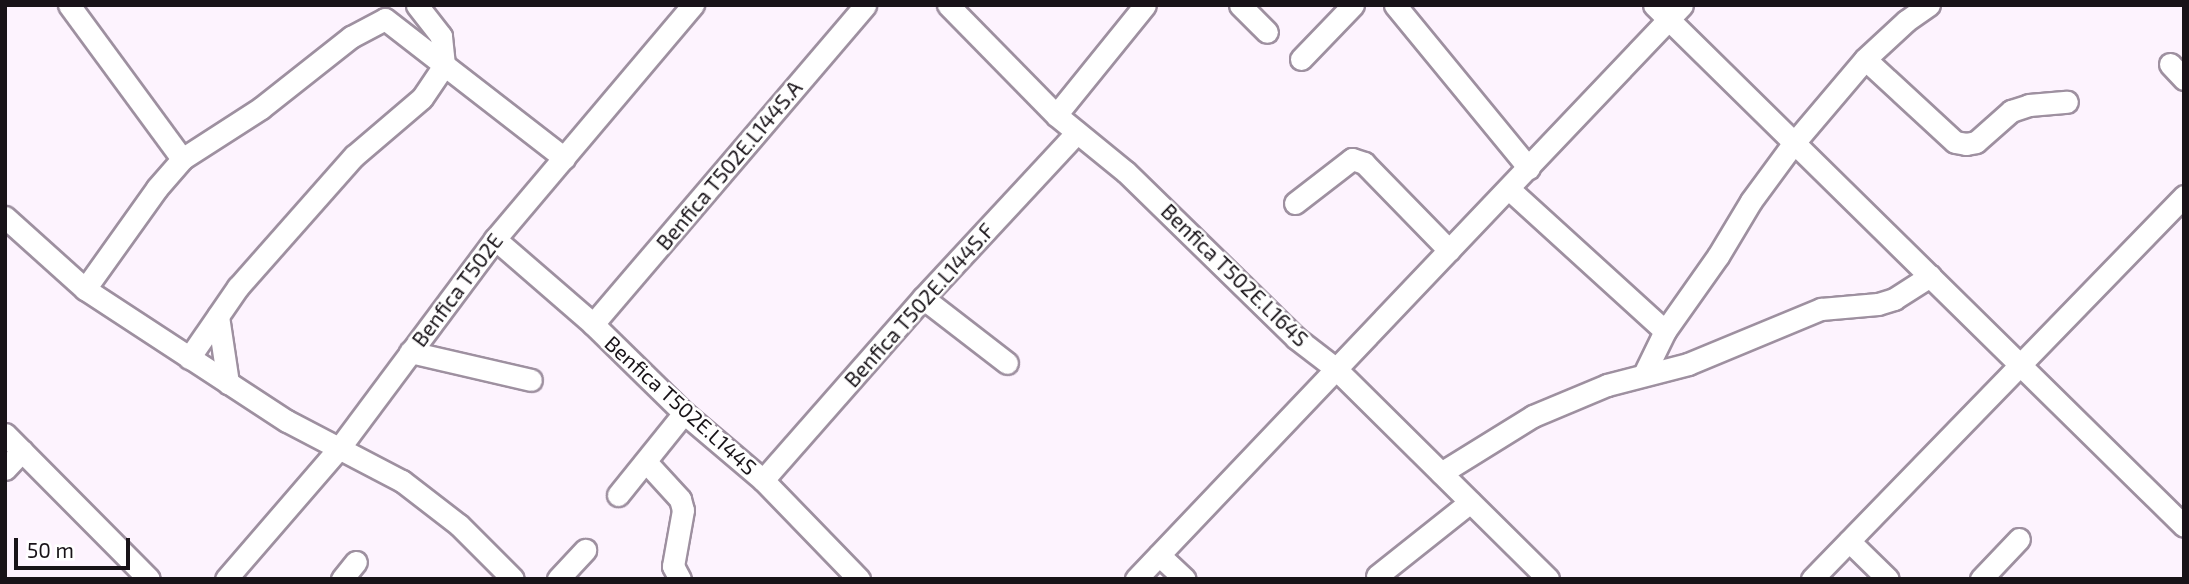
<!DOCTYPE html>
<html>
<head>
<meta charset="utf-8">
<style>
  body { margin:0 }
  #map { position:relative; width:2189px; height:584px; overflow:hidden; background:#fdf3fe; font-family:"Exo 2",sans-serif }
  div>[style] { position:absolute }
  [style*='--x'] { left:calc(var(--x)*1px); top:calc(var(--y)*1px); width:calc(var(--w)*1px); rotate:calc(var(--a)*1deg) }
  .roads { filter:drop-shadow(2px 0 #9e90a0) drop-shadow(-2px 0 #9e90a0) drop-shadow(0 2px #9e90a0) drop-shadow(0 -2px #9e90a0) }
  .minor>* { height:21px; margin:-10.5px; padding:0 10.5px; transform-origin:10.5px; border-radius:10.5px; background:#fff }
  span { translate:-50% -50%; white-space:nowrap; text-align:center; line-height:1.15; -webkit-text-stroke:5px #fff; paint-order:stroke }
  .street-label { font-size:21px; color:#181318 }
  .frame { position:absolute; inset:0; border:7px solid #181318; pointer-events:none }
  .scale { position:absolute; left:14px; top:538px; width:116px; height:32px; box-sizing:border-box; border:4px solid #181318; border-top:0; padding-left:9px; font-size:21px; line-height:24px; white-space:nowrap; color:#181318; -webkit-text-stroke:5px #fff; paint-order:stroke }
</style>
</head>
<body>
<div id="map">
  <div class="roads">
    <div class="minor">
      <div style="--x:69;--y:5;--w:191;--a:53.7"></div>
      <div style="--x:948;--y:5;--w:154;--a:45.5"></div>
      <div style="--x:1056;--y:115;--w:90;--a:39.2"></div>
      <div style="--x:1126;--y:172;--w:238;--a:44.3"></div>
      <div style="--x:1296;--y:338;--w:49;--a:37.6"></div>
      <div style="--x:1335;--y:368;--w:300;--a:44.7"></div>
      <div style="--x:1240;--y:5;--w:38;--a:45"></div>
      <div style="--x:1395;--y:5;--w:211;--a:50.6"></div>
      <div style="--x:1654;--y:5;--w:743;--a:44.51"></div>
      <div style="--x:1301;--y:59;--w:75;--a:-46.1"></div>
      <div style="--x:1865;--y:59;--w:122;--a:42.7"></div>
      <div style="--x:1955;--y:142;--w:11;--a:10"></div>
      <div style="--x:1966;--y:144;--w:10;--a:-11"></div>
      <div style="--x:1976;--y:142;--w:47;--a:-41.5"></div>
      <div style="--x:2011;--y:111;--w:19;--a:-18"></div>
      <div style="--x:2029;--y:105;--w:38;--a:-5"></div>
      <div style="--x:2170;--y:64;--w:21;--a:47"></div>
      <div style="--x:1056;--y:115;--w:141;--a:-51"></div>
      <div style="--x:1509;--y:189;--w:211;--a:42.3"></div>
      <div style="--x:1295;--y:203;--w:72;--a:-37.7"></div>
      <div style="--x:1352;--y:159;--w:13;--a:18"></div>
      <div style="--x:1364;--y:163;--w:122;--a:45.7"></div>
      <div style="--x:5;--y:217;--w:108;--a:42"></div>
      <div style="--x:85;--y:289;--w:241;--a:33.2"></div>
      <div style="--x:287;--y:421;--w:130;--a:27.6"></div>
      <div style="--x:402;--y:481;--w:72;--a:37.7"></div>
      <div style="--x:459;--y:525;--w:76;--a:45"></div>
      <div style="--x:495;--y:239;--w:130;--a:40.9"></div>
      <div style="--x:593;--y:324;--w:127;--a:44.4"></div>
      <div style="--x:684;--y:413;--w:104;--a:40.3"></div>
      <div style="--x:763;--y:480;--w:138;--a:45.9"></div>
      <div style="--x:85;--y:289;--w:124;--a:-54.5"></div>
      <div style="--x:157;--y:188;--w:38;--a:-49"></div>
      <div style="--x:182;--y:159;--w:94;--a:-32.8"></div>
      <div style="--x:261;--y:108;--w:115;--a:-38.3"></div>
      <div style="--x:351;--y:37;--w:38;--a:-28"></div>
      <div style="--x:385;--y:19;--w:227;--a:37.8"></div>
      <div style="--x:923;--y:298;--w:106;--a:37.7"></div>
      <div style="--x:218;--y:316;--w:68;--a:81.5"></div>
      <div style="--x:593;--y:324;--w:419;--a:-49.5"></div>
      <div style="--x:410;--y:352;--w:124;--a:13"></div>
      <div style="--x:189;--y:358;--w:86;--a:-55.4"></div>
      <div style="--x:238;--y:287;--w:175;--a:-48.5"></div>
      <div style="--x:354;--y:156;--w:89;--a:-40.5"></div>
      <div style="--x:422;--y:98;--w:40;--a:-56"></div>
      <div style="--x:444;--y:65;--w:29;--a:-96"></div>
      <div style="--x:441;--y:36;--w:39;--a:-128"></div>
      <div style="--x:1644;--y:374;--w:48;--a:-64"></div>
      <div style="--x:1665;--y:331;--w:92;--a:-54.8"></div>
      <div style="--x:1718;--y:256;--w:64;--a:-59"></div>
      <div style="--x:1751;--y:201;--w:71;--a:-53.6"></div>
      <div style="--x:1793;--y:144;--w:111;--a:-49.7"></div>
      <div style="--x:1865;--y:59;--w:56;--a:-42.8"></div>
      <div style="--x:1906;--y:21;--w:28;--a:-35"></div>
      <div style="--x:5;--y:434;--w:204;--a:45.2"></div>
      <div style="--x:647;--y:463;--w:49;--a:47.5"></div>
      <div style="--x:680;--y:499;--w:11;--a:75"></div>
      <div style="--x:683;--y:510;--w:57;--a:100.1"></div>
      <div style="--x:673;--y:566;--w:15;--a:62"></div>
      <div style="--x:5;--y:469;--w:25;--a:-47"></div>
      <div style="--x:1441;--y:473;--w:108;--a:-31.8"></div>
      <div style="--x:1533;--y:416;--w:80;--a:-22.7"></div>
      <div style="--x:1607;--y:385;--w:84;--a:-14.5"></div>
      <div style="--x:1688;--y:364;--w:144;--a:-22.5"></div>
      <div style="--x:1821;--y:309;--w:57;--a:-5"></div>
      <div style="--x:1878;--y:304;--w:17;--a:-17"></div>
      <div style="--x:1894;--y:299;--w:43;--a:-32.6"></div>
      <div style="--x:763;--y:480;--w:242;--a:-48.7"></div>
      <div style="--x:923;--y:298;--w:226;--a:-47.1"></div>
      <div style="--x:618;--y:495;--w:105;--a:-51.2"></div>
      <div style="--x:1849;--y:541;--w:54;--a:44.3"></div>
      <div style="--x:1159;--y:555;--w:35;--a:43"></div>
      <div style="--x:1377;--y:576;--w:119;--a:-38.5"></div>
      <div style="--x:226;--y:579;--w:174;--a:-49.2"></div>
      <div style="--x:340;--y:447;--w:259;--a:-53.3"></div>
      <div style="--x:495;--y:239;--w:307;--a:-49.8"></div>
      <div style="--x:342;--y:579;--w:22;--a:-51"></div>
      <div style="--x:558;--y:579;--w:40;--a:-47"></div>
      <div style="--x:1136;--y:579;--w:792;--a:-46.43"></div>
      <div style="--x:1812;--y:579;--w:534;--a:-45.83"></div>
      <div style="--x:1981;--y:579;--w:55;--a:-46.5"></div>
    </div>
  </div>
  <div class="street-label">
    <span style="left:729px;top:165px;rotate:-50deg">Benfica T502E.L144S.A</span>
    <span style="left:1235px;top:275px;rotate:44deg">Benfica T502E.L164S</span>
    <span style="left:457px;top:290px;rotate:-53deg">Benfica T502E</span>
    <span style="left:919px;top:305px;rotate:-48deg">Benfica T502E.L144S.F</span>
    <span style="left:681px;top:405px;rotate:42deg">Benfica T502E.L144S</span>
  </div>
  <div class="frame"></div>
  <div class="scale">50 m</div>
</div>
</body>
</html>
